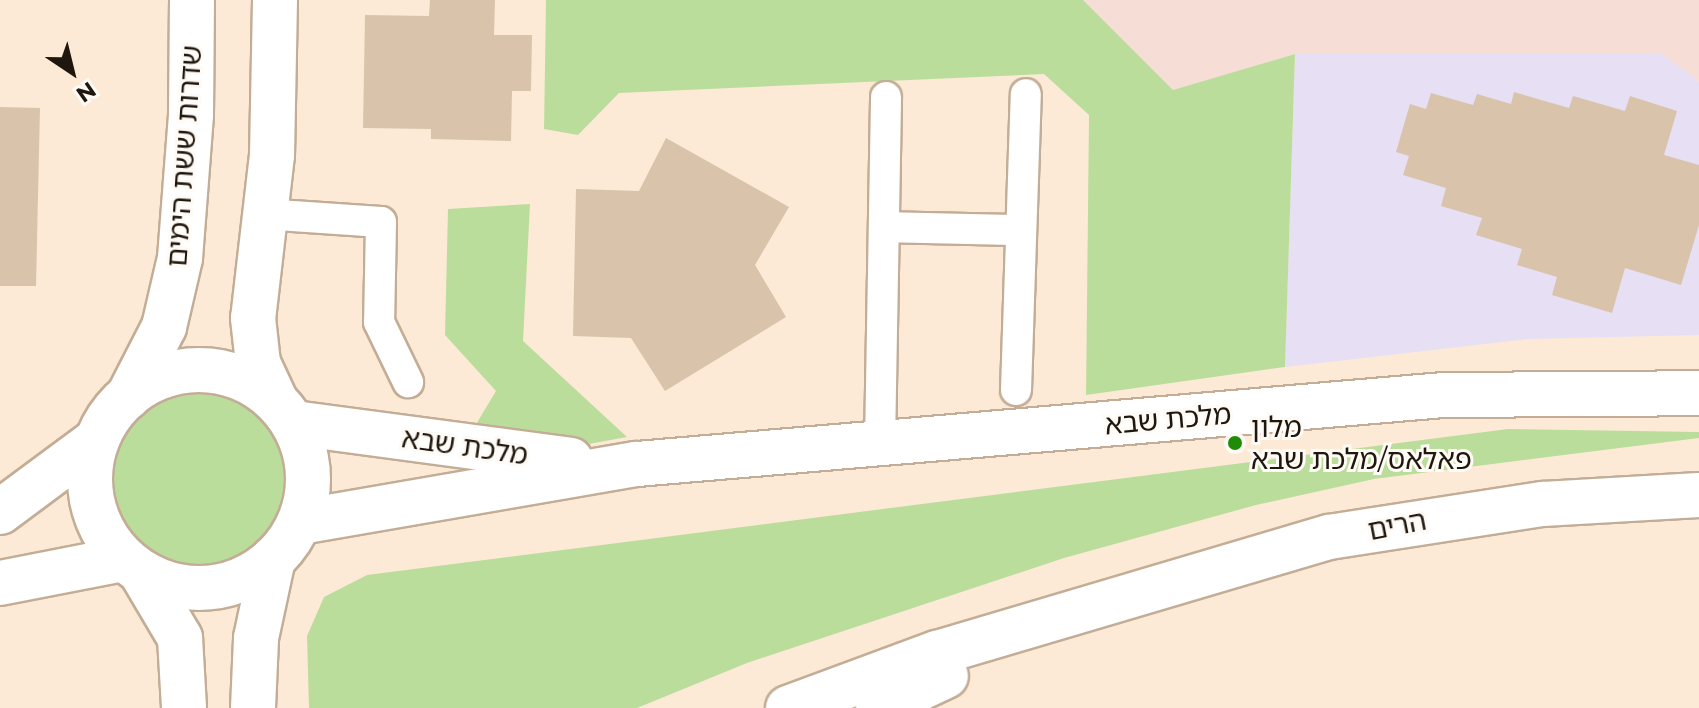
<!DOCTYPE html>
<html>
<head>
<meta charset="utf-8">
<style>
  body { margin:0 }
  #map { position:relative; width:1699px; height:708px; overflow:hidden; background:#fcead6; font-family:Montserrat,"Noto Sans Hebrew",sans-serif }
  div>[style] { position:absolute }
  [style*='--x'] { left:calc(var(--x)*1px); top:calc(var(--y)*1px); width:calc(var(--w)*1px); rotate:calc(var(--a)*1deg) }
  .commercial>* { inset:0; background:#e7dff4 }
  .education>* { inset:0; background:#f6ddd5 }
  .green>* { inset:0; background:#bbdd9c }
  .round { border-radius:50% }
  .building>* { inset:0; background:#d9c3ab }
  .roads { filter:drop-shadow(2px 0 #c3ad96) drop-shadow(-2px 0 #c3ad96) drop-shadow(0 2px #c3ad96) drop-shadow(0 -2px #c3ad96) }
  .service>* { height:30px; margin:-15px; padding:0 15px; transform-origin:15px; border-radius:15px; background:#fff }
  .minor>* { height:44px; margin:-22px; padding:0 22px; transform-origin:22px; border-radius:22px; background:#fff }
  .tertiary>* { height:44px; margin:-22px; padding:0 22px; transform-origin:22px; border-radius:22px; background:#fff }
  .secondary>* { height:44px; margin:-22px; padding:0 22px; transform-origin:22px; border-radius:22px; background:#fff }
  .secondary>.ring { margin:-22px; padding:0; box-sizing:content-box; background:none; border:44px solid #fff; border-radius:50% }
  .dots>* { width:22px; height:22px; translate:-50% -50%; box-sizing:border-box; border:4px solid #fefaf5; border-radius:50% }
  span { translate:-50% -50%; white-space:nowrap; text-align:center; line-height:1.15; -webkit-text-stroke:6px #fefaf5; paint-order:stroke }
  .street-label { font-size:28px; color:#1f170e }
  .poi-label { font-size:28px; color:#1f170e }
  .left { translate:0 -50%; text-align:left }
  .north { position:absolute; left:32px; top:32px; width:80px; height:80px; -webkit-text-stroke:6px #fefaf5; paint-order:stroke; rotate:145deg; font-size:22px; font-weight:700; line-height:32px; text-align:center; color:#1f170e }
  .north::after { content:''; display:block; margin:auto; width:28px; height:36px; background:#1f170e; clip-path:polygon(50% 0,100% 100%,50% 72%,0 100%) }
</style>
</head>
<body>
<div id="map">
  <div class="commercial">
    <div style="clip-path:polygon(1295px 54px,1662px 54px,1699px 81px,1699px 335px,1529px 339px,1285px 367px)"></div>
  </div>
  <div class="education">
    <div style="clip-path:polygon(1082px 0,1699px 0,1699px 81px,1662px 54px,1295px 54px,1173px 90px)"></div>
  </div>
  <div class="green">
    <div style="clip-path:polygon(546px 0,1083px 0,1173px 90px,1295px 54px,1285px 367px,1086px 395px,1089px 115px,1044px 74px,619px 93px,578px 135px,544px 129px)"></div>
    <div style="clip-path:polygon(530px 204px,523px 341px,627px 437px,572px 447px,475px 426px,496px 391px,445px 335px,448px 209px)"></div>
    <div class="round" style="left:105px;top:385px;width:188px;height:188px"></div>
    <div style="clip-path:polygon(1508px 429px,1699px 432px,1699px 438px,1374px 479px,1256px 505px,1064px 558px,747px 663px,637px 708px,309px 708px,307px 636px,324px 597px,367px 575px)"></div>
  </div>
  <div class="building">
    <div style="clip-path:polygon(430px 0,495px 0,494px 35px,532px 35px,531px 91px,512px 91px,511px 141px,431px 139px,431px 129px,363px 128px,365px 15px,429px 16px)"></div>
    <div style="clip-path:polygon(1514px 92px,1569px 108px,1573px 96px,1625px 111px,1630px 96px,1677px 111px,1664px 155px,1699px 165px,1699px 225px,1681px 285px,1625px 268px,1612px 313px,1552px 295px,1557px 277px,1517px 265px,1522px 249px,1476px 235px,1482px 218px,1441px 206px,1446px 188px,1403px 175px,1409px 156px,1396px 152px,1410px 104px,1426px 109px,1431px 93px,1473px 105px,1477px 94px,1511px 104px)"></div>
    <div style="clip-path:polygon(0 107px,40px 108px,36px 286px,0 286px)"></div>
    <div style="clip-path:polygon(666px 138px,789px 207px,755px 265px,786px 317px,665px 391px,631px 338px,573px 336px,576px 189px,639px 191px)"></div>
  </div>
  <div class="roads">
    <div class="service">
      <div style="--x:263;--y:214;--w:118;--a:3.9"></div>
      <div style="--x:381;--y:222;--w:100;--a:91.1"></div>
      <div style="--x:379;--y:322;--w:67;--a:64.2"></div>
      <div style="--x:884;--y:227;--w:137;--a:1.3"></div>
      <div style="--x:1016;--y:390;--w:296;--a:-88.1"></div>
      <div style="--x:880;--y:444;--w:347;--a:-89"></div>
    </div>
    <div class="minor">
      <div style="--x:294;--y:423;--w:279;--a:7.6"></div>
      <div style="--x:300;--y:522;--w:342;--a:-9.8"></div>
      <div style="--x:637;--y:464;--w:810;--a:-4.89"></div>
      <div style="--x:1444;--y:395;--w:255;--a:-0.4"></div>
    </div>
    <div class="tertiary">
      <div style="--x:0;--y:512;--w:121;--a:-36.6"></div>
      <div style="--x:0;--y:583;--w:126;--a:-11"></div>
    </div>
    <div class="secondary">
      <div style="--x:275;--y:0;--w:155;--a:91.1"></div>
      <div style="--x:272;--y:155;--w:164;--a:96.6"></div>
      <div style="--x:253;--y:318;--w:45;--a:83.7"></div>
      <div style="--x:258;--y:363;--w:40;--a:65"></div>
      <div class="ring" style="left:90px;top:370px;width:174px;height:174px"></div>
      <div style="--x:128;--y:397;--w:79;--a:-62.8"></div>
      <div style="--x:164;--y:327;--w:71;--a:-76.9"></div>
      <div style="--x:180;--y:258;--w:144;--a:-85.6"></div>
      <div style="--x:191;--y:114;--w:114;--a:-89.5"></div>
      <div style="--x:141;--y:572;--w:77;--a:59.4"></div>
      <div style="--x:180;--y:638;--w:70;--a:86.7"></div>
      <div style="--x:253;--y:708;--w:70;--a:-87.5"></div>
      <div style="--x:256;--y:638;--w:81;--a:-77.9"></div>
      <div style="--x:788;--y:708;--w:159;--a:-20.3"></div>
      <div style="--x:937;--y:653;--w:409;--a:-16.5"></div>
      <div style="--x:1329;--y:537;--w:217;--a:-8.8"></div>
      <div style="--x:1543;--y:504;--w:156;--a:-3.3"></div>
      <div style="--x:878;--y:708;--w:75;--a:-25.2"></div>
    </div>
  </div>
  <div class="dots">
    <div style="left:1235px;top:443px;background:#208b06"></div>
  </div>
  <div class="street-label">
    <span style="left:184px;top:156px;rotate:-86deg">שדרות ששת הימים</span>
    <span style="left:1168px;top:419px;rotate:-5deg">מלכת שבא</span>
    <span style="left:465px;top:446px;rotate:8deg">מלכת שבא</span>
    <span style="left:1397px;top:525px;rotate:-11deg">הרים</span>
  </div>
  <div class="poi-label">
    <span class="left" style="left:1251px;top:443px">מלון<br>פאלאס/מלכת שבא</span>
  </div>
  <div class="north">N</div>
</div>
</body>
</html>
